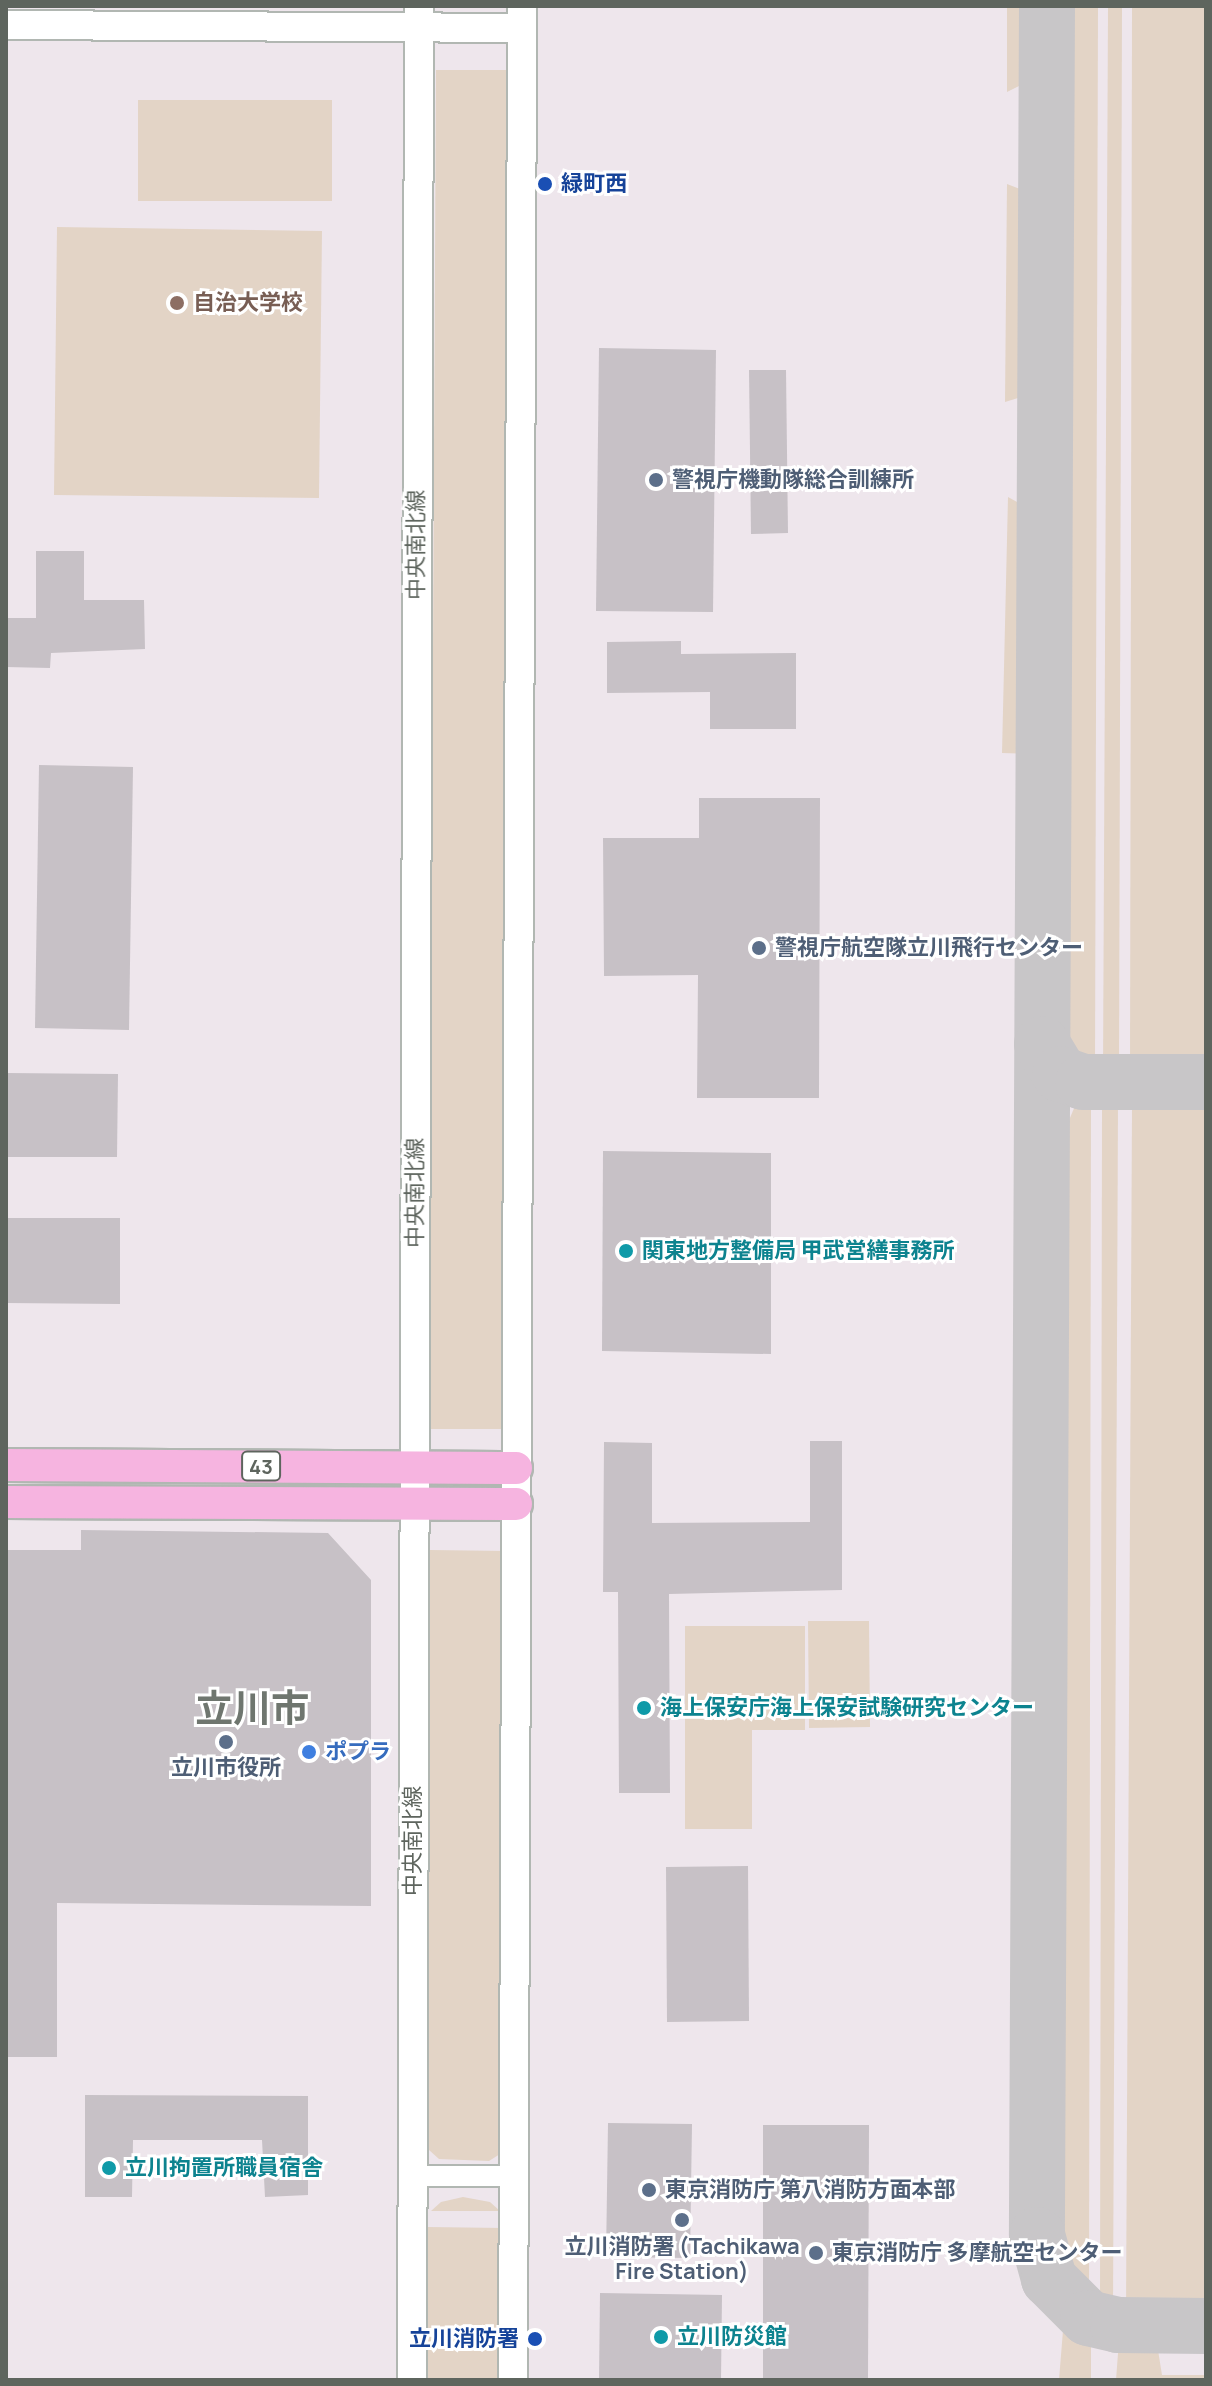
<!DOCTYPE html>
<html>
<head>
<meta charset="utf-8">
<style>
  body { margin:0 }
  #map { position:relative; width:1212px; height:2386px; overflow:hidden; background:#eee6ec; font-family:Manrope,"Noto Sans JP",sans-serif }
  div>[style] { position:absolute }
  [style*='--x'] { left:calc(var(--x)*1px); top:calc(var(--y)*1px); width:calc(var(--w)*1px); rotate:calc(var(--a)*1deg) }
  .green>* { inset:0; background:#e3d4c6 }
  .taxiway>* { height:56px; margin:-28px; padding:0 28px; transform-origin:28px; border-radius:28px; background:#c8c6c8 }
  .building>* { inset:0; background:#c7c1c6 }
  .roads { filter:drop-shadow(2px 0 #b1b7b2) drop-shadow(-2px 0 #b1b7b2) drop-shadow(0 2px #b1b7b2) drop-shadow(0 -2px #b1b7b2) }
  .street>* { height:20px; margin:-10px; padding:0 10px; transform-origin:10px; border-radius:10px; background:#fff }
  .secondary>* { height:28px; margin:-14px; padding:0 14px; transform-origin:14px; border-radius:14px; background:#fff }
  .primary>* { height:32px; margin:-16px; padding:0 16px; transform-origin:16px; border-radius:16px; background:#f6b4e0 }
  .dots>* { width:22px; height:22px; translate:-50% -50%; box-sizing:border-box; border:4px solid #fff; border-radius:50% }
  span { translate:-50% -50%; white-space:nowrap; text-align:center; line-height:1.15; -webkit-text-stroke:6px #fff; paint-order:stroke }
  .shield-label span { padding:2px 6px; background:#fff; border:2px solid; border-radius:6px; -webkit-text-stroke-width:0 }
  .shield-label { font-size:20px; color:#5e655e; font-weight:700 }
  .transit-label { font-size:22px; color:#164399; font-weight:700 }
  .left { translate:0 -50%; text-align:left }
  .right { translate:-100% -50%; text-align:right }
  .education-label { font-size:22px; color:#785e54; font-weight:700 }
  .service-label { font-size:22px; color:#4e5e75; font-weight:700 }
  .street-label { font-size:22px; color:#5e655e }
  .culture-label { font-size:22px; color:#0d838f; font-weight:700 }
  .shop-label { font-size:22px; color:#366cbe; font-weight:700 }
  .town-label { font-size:38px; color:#6f766f; font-weight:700 }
  .frame { position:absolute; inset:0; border:8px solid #5e655e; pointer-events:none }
</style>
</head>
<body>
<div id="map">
  <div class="green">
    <div style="clip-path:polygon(1007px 6px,1036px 6px,1037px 69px,1029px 81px,1007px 92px)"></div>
    <div style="clip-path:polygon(1066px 6px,1098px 6px,1095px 1072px,1072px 1067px,1063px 1047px)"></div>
    <div style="clip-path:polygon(1108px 6px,1122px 6px,1119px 1073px,1103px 1073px)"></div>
    <div style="clip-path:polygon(1132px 6px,1206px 6px,1206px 1073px,1130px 1073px)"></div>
    <div style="clip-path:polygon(436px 70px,511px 70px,504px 1429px,429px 1429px)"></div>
    <div style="clip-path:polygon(138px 100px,332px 100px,332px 201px,138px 201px)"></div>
    <div style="clip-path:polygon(1007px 184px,1020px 189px,1034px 208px,1033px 383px,1021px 397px,1005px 402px)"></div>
    <div style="clip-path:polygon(57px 227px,322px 231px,319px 498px,54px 495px)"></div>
    <div style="clip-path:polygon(1008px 497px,1034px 511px,1029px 754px,1002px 753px)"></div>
    <div style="clip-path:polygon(1091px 1103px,1089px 2301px,1066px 2273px,1058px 2245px,1064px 1132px,1075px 1106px)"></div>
    <div style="clip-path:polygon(1118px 1103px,1113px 2315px,1100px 2310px,1102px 1104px)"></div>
    <div style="clip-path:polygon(1132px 1105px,1206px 1105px,1206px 2317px,1126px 2316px)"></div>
    <div style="clip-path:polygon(1015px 1397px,1032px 1397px,1031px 1469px,1014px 1468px)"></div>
    <div style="clip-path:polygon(1014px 1491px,1033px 1491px,1032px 1577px,1013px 1577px)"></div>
    <div style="clip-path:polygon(430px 1550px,507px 1551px,500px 2154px,489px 2161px,439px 2159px,429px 2150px,426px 2130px)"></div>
    <div style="clip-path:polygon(1015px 1595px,1032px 1596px,1030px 1682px,1014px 1682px)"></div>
    <div style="clip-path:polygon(808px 1621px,869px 1621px,870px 1727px,809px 1728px)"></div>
    <div style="clip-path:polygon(685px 1626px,805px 1626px,805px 1730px,752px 1730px,752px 1829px,685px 1829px)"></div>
    <div style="clip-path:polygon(1012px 1700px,1032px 1700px,1032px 1787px,1012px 1787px)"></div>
    <div style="clip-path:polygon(1014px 1808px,1033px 1808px,1031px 1896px,1013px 1895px)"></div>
    <div style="clip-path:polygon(1013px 2019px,1031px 2019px,1032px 2079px,1014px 2080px)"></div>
    <div style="clip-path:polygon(463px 2197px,490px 2202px,500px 2211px,431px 2211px,441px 2202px)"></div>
    <div style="clip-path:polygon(428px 2227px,504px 2228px,503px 2380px,426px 2380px)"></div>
    <div style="clip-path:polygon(1064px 2318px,1091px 2337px,1091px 2380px,1059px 2380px)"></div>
    <div style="clip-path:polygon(1119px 2340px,1157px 2344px,1162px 2375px,1206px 2375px,1206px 2380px,1116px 2380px)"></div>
  </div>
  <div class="taxiway">
    <div style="--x:1047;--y:6;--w:2229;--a:90.26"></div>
    <div style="--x:1037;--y:2235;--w:46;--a:74.7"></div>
    <div style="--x:1049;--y:2279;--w:55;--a:45"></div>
    <div style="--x:1088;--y:2318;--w:31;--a:13"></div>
    <div style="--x:1118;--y:2325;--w:88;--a:0.7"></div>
    <div style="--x:1042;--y:1044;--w:35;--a:59"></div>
    <div style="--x:1060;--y:1074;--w:24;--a:19"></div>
    <div style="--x:1083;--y:1082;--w:123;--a:0"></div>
  </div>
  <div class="building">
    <div style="clip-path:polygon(599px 348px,716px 350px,713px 612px,596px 611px)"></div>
    <div style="clip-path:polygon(749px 370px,786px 370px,788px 533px,751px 534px)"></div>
    <div style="clip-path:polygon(36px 551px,84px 551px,84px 600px,144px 600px,145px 649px,51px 653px,50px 668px,6px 667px,6px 618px,36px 618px)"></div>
    <div style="clip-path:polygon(681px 641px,681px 654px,796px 653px,796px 729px,710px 729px,710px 692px,607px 693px,607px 642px)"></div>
    <div style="clip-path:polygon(39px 765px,133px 767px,129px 1030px,35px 1028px)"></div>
    <div style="clip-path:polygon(699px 798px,820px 798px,819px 1098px,697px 1098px,698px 975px,604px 976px,603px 838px,699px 838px)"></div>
    <div style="clip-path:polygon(6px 1073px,118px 1074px,117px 1157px,6px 1157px)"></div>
    <div style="clip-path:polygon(603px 1151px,771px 1153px,771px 1354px,602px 1351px)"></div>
    <div style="clip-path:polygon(6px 1218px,120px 1218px,120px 1304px,6px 1303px)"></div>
    <div style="clip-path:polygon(810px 1441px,842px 1441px,842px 1590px,669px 1594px,670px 1793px,619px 1793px,618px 1592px,603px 1592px,604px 1442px,652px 1443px,652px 1523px,810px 1522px)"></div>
    <div style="clip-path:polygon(81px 1530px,328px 1533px,371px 1580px,371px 1906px,57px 1903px,57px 2057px,6px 2057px,6px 1550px,81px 1550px)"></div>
    <div style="clip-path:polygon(748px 1866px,749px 2021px,667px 2022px,666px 1867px)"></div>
    <div style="clip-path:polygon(85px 2095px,308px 2096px,308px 2195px,265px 2197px,262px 2140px,133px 2140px,132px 2197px,85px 2197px)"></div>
    <div style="clip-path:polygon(608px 2123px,692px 2124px,690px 2258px,606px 2257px)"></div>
    <div style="clip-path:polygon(763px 2125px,869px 2125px,868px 2380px,763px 2380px)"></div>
    <div style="clip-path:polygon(600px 2293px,722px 2295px,721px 2380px,599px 2380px)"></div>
  </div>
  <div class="roads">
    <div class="street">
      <div style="--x:413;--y:2176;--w:102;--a:0"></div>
    </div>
    <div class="secondary">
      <div style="--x:6;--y:25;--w:516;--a:0.33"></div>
      <div style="--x:412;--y:2380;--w:2374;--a:-89.83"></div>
      <div style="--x:513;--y:2380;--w:2374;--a:-89.78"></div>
    </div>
    <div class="primary">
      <div style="--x:6;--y:1465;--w:510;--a:0.34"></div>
      <div style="--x:6;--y:1502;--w:510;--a:0.22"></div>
    </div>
  </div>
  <div class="dots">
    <div style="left:545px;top:184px;background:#1a4fb4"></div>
    <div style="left:177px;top:303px;background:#8d6e63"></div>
    <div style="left:656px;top:480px;background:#5c6f8a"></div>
    <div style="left:759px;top:948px;background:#5c6f8a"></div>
    <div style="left:626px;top:1251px;background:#0f9aa8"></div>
    <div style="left:644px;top:1708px;background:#0f9aa8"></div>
    <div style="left:226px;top:1742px;background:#5c6f8a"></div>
    <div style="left:309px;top:1752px;background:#3f7fe0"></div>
    <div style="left:109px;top:2168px;background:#0f9aa8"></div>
    <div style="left:649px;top:2190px;background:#5c6f8a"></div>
    <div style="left:682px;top:2220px;background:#5c6f8a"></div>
    <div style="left:816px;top:2253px;background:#5c6f8a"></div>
    <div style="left:661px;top:2337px;background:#0f9aa8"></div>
    <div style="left:535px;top:2339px;background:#1a4fb4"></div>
  </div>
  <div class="shield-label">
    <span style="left:261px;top:1466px">43</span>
  </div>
  <div class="transit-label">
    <span class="left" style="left:561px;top:184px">緑町西</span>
    <span class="right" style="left:519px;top:2339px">立川消防署</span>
  </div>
  <div class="education-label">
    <span class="left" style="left:193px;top:303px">自治大学校</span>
  </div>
  <div class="service-label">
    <span class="left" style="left:672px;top:480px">警視庁機動隊総合訓練所</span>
    <span class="left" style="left:775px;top:948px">警視庁航空隊立川飛行センター</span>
    <span style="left:226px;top:1768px">立川市役所</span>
    <span class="left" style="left:665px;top:2190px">東京消防庁 第八消防方面本部</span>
    <span style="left:682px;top:2259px">立川消防署 (Tachikawa<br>Fire Station)</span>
    <span class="left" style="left:832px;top:2253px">東京消防庁 多摩航空センター</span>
  </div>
  <div class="street-label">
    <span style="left:416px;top:545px;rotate:-90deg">中央南北線</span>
    <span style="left:415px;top:1193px;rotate:-90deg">中央南北線</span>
    <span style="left:413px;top:1841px;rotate:-90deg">中央南北線</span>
  </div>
  <div class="culture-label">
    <span class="left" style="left:642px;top:1251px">関東地方整備局 甲武営繕事務所</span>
    <span class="left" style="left:660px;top:1708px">海上保安庁海上保安試験研究センター</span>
    <span class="left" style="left:125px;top:2168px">立川拘置所職員宿舎</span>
    <span class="left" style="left:677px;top:2337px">立川防災館</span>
  </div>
  <div class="shop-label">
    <span class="left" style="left:325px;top:1752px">ポプラ</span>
  </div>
  <div class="town-label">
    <span style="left:252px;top:1708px">立川市</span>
  </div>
  <div class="frame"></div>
</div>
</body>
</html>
